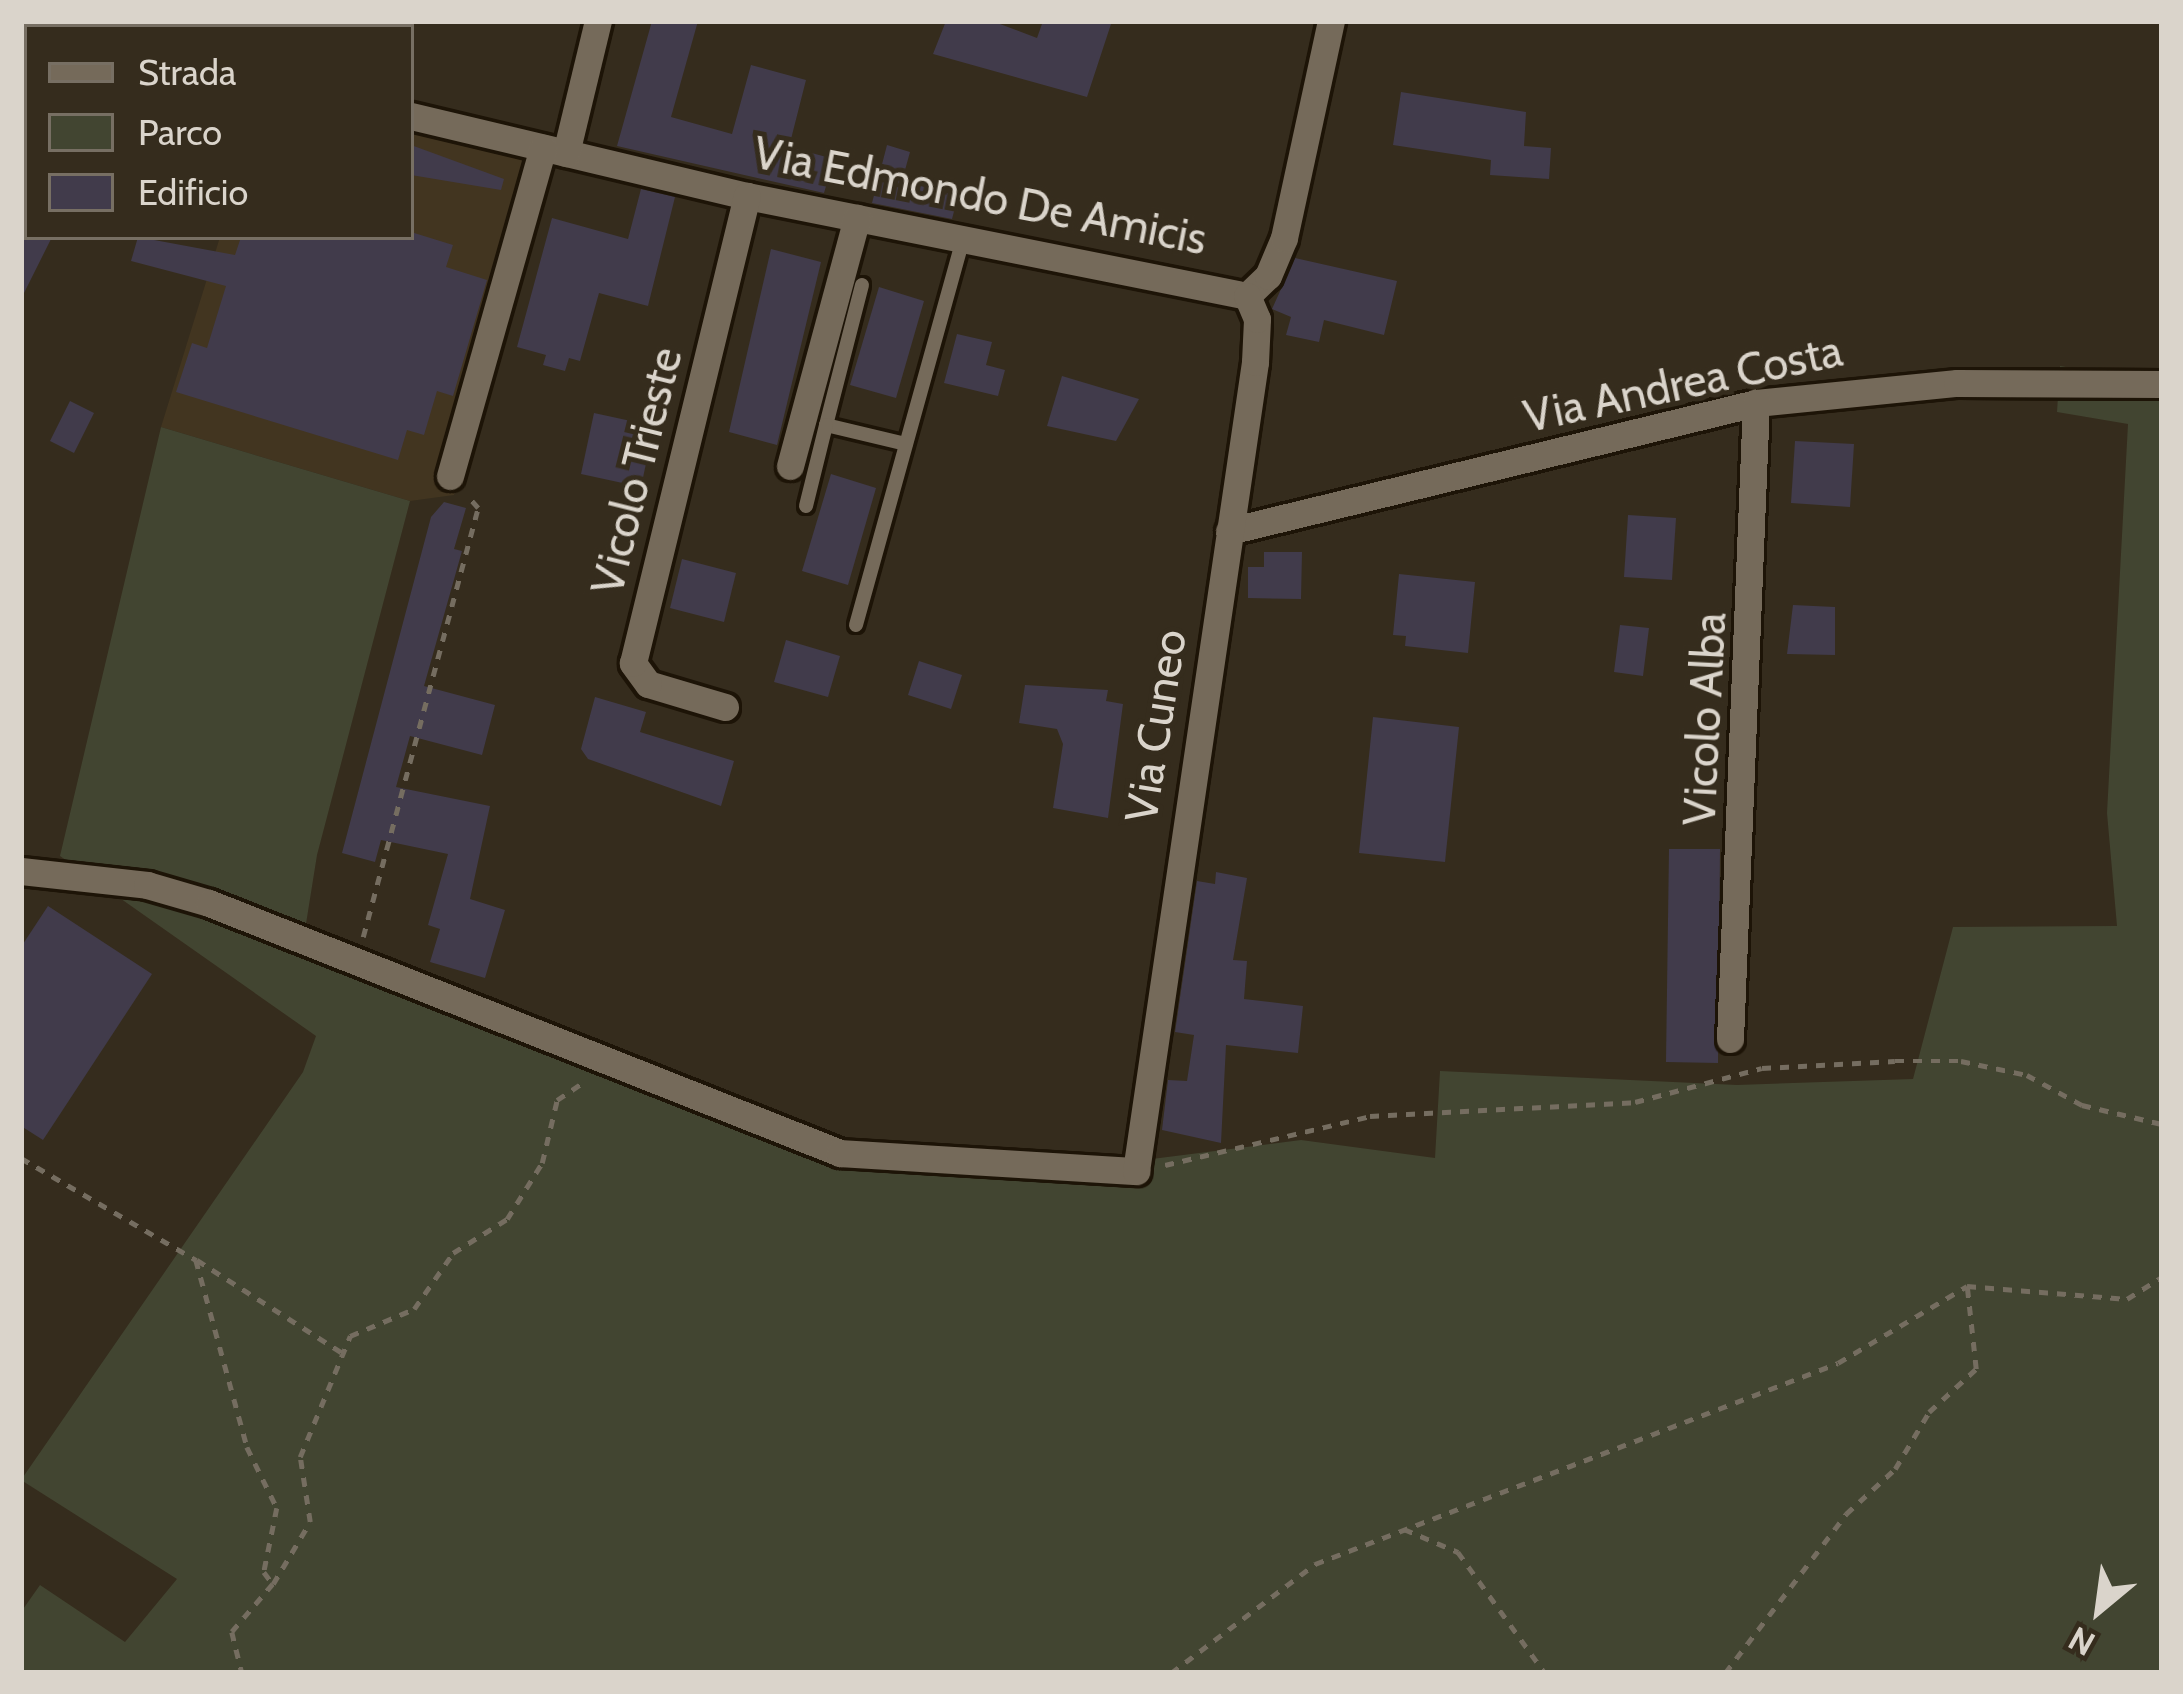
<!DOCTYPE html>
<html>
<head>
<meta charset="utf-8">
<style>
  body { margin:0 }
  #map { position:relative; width:2183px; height:1694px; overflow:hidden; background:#352c1d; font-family:Cabin,sans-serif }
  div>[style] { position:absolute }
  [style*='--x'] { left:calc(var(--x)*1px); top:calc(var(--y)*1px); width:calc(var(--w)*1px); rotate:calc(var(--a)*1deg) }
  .built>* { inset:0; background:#423520 }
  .green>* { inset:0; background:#424531 }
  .building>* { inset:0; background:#413b4b }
  .path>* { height:4.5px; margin-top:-2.25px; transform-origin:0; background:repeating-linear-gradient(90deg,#756d60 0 9px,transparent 0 18px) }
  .roads { filter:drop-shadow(3px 0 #1d1407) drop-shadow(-3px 0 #1d1407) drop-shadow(0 3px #1d1407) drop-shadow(0 -3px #1d1407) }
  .service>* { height:14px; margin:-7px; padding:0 7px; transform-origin:7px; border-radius:7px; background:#756a5a }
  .minor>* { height:27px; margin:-13.5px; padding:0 13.5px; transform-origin:13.5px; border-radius:13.5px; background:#756a5a }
  .tertiary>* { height:33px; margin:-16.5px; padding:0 16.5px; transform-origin:16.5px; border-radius:16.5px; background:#756a5a }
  span { translate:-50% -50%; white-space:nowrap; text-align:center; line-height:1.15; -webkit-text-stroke:10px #352c1d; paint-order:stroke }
  .street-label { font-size:45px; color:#dad4cb }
  .frame { position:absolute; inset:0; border:24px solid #dad4cb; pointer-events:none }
  .legend { position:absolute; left:24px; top:24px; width:390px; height:216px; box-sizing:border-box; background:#352c1d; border:3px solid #776f63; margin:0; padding:15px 21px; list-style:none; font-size:36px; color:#dad4cb }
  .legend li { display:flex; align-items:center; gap:24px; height:60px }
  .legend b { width:60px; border:3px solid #776f63 }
  .north { position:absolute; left:2039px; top:1550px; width:120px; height:120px; -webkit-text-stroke:9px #352c1d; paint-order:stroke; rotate:209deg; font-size:33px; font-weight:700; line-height:48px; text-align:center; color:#dad4cb }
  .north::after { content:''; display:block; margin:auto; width:42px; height:54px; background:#dad4cb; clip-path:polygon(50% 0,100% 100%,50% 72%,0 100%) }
</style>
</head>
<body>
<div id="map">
  <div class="built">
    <div style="clip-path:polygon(411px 115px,550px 147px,454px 495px,410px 501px,161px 427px,220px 237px,411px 237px)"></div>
  </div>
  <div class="green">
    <div style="clip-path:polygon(2060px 366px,2162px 383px,2162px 1673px,21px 1673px,21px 1612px,40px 1585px,125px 1642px,177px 1579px,21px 1480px,303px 1072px,316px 1036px,60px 856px,161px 427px,410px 501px,317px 855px,301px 955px,572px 1055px,819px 1162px,1011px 1177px,1301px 1140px,1435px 1158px,1440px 1071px,1737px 1085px,1913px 1079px,1953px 927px,2117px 926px,2107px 813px,2128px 424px,2057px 412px)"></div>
  </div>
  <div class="building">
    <div style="clip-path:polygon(652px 21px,698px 21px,671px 117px,732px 134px,751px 65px,806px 80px,789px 147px,834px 159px,824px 193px,617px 146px)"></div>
    <div style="clip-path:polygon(946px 21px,992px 21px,1037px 38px,1043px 21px,1112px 21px,1087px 97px,933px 54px)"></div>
    <div style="clip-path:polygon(1401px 92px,1526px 112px,1524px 146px,1551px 148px,1549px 179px,1490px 175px,1491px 160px,1393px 145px)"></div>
    <div style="clip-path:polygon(411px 145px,504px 179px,501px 190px,411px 175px)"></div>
    <div style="clip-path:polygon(887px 145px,910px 152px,902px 181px,958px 196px,952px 219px,872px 203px)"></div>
    <div style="clip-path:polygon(641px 189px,675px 197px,648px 306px,599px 293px,580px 361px,569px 358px,565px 371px,543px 365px,546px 355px,517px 347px,552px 218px,628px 239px)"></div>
    <div style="clip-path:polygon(411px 232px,453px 245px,446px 267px,487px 280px,453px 396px,437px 391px,424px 435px,407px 430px,398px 460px,176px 392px,192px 343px,207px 348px,226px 286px,131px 261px,138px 237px,235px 255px,241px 237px)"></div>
    <div style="clip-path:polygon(21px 237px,52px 237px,21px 299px)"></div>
    <div style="clip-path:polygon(771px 249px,821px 262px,777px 445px,729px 432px)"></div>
    <div style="clip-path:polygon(1295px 258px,1397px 281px,1384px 335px,1324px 320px,1319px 342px,1286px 335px,1291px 317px,1272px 309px)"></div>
    <div style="clip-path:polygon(879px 287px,924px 301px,896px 398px,850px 385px)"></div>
    <div style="clip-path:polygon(957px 334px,992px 342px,986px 365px,1005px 370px,998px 396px,944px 383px)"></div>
    <div style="clip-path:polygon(1062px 376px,1139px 399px,1116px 441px,1047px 426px)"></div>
    <div style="clip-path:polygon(70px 401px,94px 413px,74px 453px,50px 441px)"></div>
    <div style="clip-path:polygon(594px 413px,654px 426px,641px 487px,581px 474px)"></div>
    <div style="clip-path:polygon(1795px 441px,1854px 444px,1850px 507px,1791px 503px)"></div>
    <div style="clip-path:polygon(831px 474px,876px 488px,848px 585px,802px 571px)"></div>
    <div style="clip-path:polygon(444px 502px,466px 508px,454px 549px,462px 551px,424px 686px,495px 705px,482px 755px,410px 736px,396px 787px,490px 806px,470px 899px,505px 910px,485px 978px,430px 962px,440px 929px,428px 925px,448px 854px,381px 840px,375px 862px,342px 853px,431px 517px)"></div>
    <div style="clip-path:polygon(1628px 515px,1676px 518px,1672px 580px,1624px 577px)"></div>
    <div style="clip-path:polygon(1264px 552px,1302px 552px,1301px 599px,1248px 598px,1248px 567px,1264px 567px)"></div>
    <div style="clip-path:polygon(682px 559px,736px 573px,724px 622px,670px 608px)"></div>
    <div style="clip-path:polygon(1399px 574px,1475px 582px,1468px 653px,1405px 646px,1406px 636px,1393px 635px)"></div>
    <div style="clip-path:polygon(1793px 605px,1835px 607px,1835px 655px,1787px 654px)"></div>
    <div style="clip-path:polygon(1620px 625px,1649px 628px,1643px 676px,1614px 672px)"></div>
    <div style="clip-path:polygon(786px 640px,840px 656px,828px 697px,774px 682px)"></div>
    <div style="clip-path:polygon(919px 661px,962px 675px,951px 709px,908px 695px)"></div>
    <div style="clip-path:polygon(1025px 685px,1108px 690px,1106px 701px,1123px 704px,1108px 818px,1053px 808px,1063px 744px,1057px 729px,1019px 723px)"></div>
    <div style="clip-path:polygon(595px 697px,646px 712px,640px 732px,734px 761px,721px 806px,588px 759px,581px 749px)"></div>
    <div style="clip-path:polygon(1373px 717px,1459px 727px,1445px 862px,1359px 853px)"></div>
    <div style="clip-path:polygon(1669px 849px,1720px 849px,1718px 1063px,1666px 1062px)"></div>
    <div style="clip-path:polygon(1216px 872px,1247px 878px,1233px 960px,1247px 961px,1244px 999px,1303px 1006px,1298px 1053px,1226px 1045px,1221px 1143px,1162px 1130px,1168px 1080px,1187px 1081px,1194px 1035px,1175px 1032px,1197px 881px,1215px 884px)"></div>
    <div style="clip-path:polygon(48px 906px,152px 974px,43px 1140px,21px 1126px,21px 947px)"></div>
  </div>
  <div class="path">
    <div style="--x:363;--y:937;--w:444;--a:-75"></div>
    <div style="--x:478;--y:508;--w:13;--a:-132"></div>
    <div style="--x:21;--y:1158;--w:203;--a:30.2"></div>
    <div style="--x:196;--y:1260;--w:194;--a:74.7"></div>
    <div style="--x:247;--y:1447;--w:68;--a:63.8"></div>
    <div style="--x:277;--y:1508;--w:65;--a:101.5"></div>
    <div style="--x:264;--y:1572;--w:15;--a:53"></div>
    <div style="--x:273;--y:1584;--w:63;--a:130.5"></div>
    <div style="--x:232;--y:1632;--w:42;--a:76.3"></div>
    <div style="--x:1165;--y:1165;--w:211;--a:-13.4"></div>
    <div style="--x:1370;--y:1116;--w:265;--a:-3"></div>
    <div style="--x:1635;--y:1102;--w:131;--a:-15"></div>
    <div style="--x:1762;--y:1068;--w:133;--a:-3"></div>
    <div style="--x:1895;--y:1061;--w:66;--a:0"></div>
    <div style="--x:1961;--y:1061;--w:67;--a:12"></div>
    <div style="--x:2027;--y:1075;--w:63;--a:28.6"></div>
    <div style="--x:2082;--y:1105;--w:82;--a:13.4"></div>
    <div style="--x:197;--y:1260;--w:174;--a:32.6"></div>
    <div style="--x:1404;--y:1529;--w:59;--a:23.1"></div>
    <div style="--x:1458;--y:1552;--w:149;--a:54.3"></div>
    <div style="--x:273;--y:1584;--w:72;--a:-59.2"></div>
    <div style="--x:310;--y:1522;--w:66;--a:-98.7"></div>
    <div style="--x:300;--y:1457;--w:131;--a:-67.5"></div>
    <div style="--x:350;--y:1336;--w:69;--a:-22.9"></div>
    <div style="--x:414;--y:1309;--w:68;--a:-55.1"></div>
    <div style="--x:453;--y:1253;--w:64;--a:-32.2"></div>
    <div style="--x:507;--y:1219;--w:66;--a:-58"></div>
    <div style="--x:542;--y:1163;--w:65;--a:-76.6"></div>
    <div style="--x:557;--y:1100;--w:32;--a:-34"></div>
    <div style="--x:1171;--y:1673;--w:181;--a:-37.1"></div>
    <div style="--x:1315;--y:1564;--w:560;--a:-21.02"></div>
    <div style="--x:1838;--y:1363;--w:150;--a:-30.8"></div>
    <div style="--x:1967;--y:1286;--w:161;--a:4.6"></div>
    <div style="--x:2127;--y:1299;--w:41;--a:-32.2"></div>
    <div style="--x:1725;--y:1673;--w:200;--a:-52.7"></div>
    <div style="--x:1846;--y:1514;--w:67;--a:-42.6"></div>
    <div style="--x:1895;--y:1469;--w:66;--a:-59.2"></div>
    <div style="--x:1929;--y:1412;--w:64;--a:-42.5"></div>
    <div style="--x:1976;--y:1369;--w:83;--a:-96.2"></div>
  </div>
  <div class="roads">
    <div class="service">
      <div style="--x:862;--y:285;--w:145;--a:104.4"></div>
      <div style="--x:826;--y:425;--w:82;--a:13.4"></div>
      <div style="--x:806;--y:506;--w:83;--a:-76.1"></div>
      <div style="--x:856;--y:625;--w:401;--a:-74.5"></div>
    </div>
    <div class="minor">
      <div style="--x:411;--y:116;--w:345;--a:13.4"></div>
      <div style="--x:747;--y:196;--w:510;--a:11.31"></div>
      <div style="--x:1247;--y:296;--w:29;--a:-44"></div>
      <div style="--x:1268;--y:276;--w:41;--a:-67.2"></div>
      <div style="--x:1284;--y:238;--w:222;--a:-77.8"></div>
      <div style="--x:566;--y:153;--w:136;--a:-76.4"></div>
      <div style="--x:790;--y:466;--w:257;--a:-74.9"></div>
      <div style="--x:450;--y:476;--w:341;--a:-74.2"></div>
      <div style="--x:1229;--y:531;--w:542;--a:-13.65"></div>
      <div style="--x:1756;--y:403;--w:202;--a:-5.7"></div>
      <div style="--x:1957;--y:383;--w:205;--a:0.3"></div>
      <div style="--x:725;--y:707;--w:80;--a:-163.4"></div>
      <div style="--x:648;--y:684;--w:26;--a:-126"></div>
      <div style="--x:633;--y:663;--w:481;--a:-76.3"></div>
      <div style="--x:21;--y:871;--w:127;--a:6.3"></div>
      <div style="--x:147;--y:885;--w:65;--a:16.2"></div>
      <div style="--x:209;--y:903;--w:679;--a:21.61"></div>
      <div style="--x:840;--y:1153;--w:297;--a:3.5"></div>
      <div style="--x:1136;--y:1171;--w:818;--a:-81.63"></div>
      <div style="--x:1255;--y:362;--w:43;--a:-87.3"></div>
      <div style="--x:1257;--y:319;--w:25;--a:-113"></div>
      <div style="--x:1730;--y:1039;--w:637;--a:-87.66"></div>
    </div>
    <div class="tertiary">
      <div style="--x:258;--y:27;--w:6;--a:-72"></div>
      <div style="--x:21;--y:104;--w:6;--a:-18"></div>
    </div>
  </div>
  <div class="street-label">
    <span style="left:980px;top:196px;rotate:11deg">Via Edmondo De Amicis</span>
    <span style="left:1683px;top:384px;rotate:-12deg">Via Andrea Costa</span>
    <span style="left:637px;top:471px;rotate:-76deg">Vicolo Trieste</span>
    <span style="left:1705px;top:719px;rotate:-87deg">Vicolo Alba</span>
    <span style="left:1156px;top:726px;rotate:-81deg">Via Cuneo</span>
  </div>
  <div class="frame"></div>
  <ul class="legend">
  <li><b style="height:15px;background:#756a5a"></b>Strada</li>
  <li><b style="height:33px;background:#424531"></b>Parco</li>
  <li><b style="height:33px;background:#413b4b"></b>Edificio</li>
  </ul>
  <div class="north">N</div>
</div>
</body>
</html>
